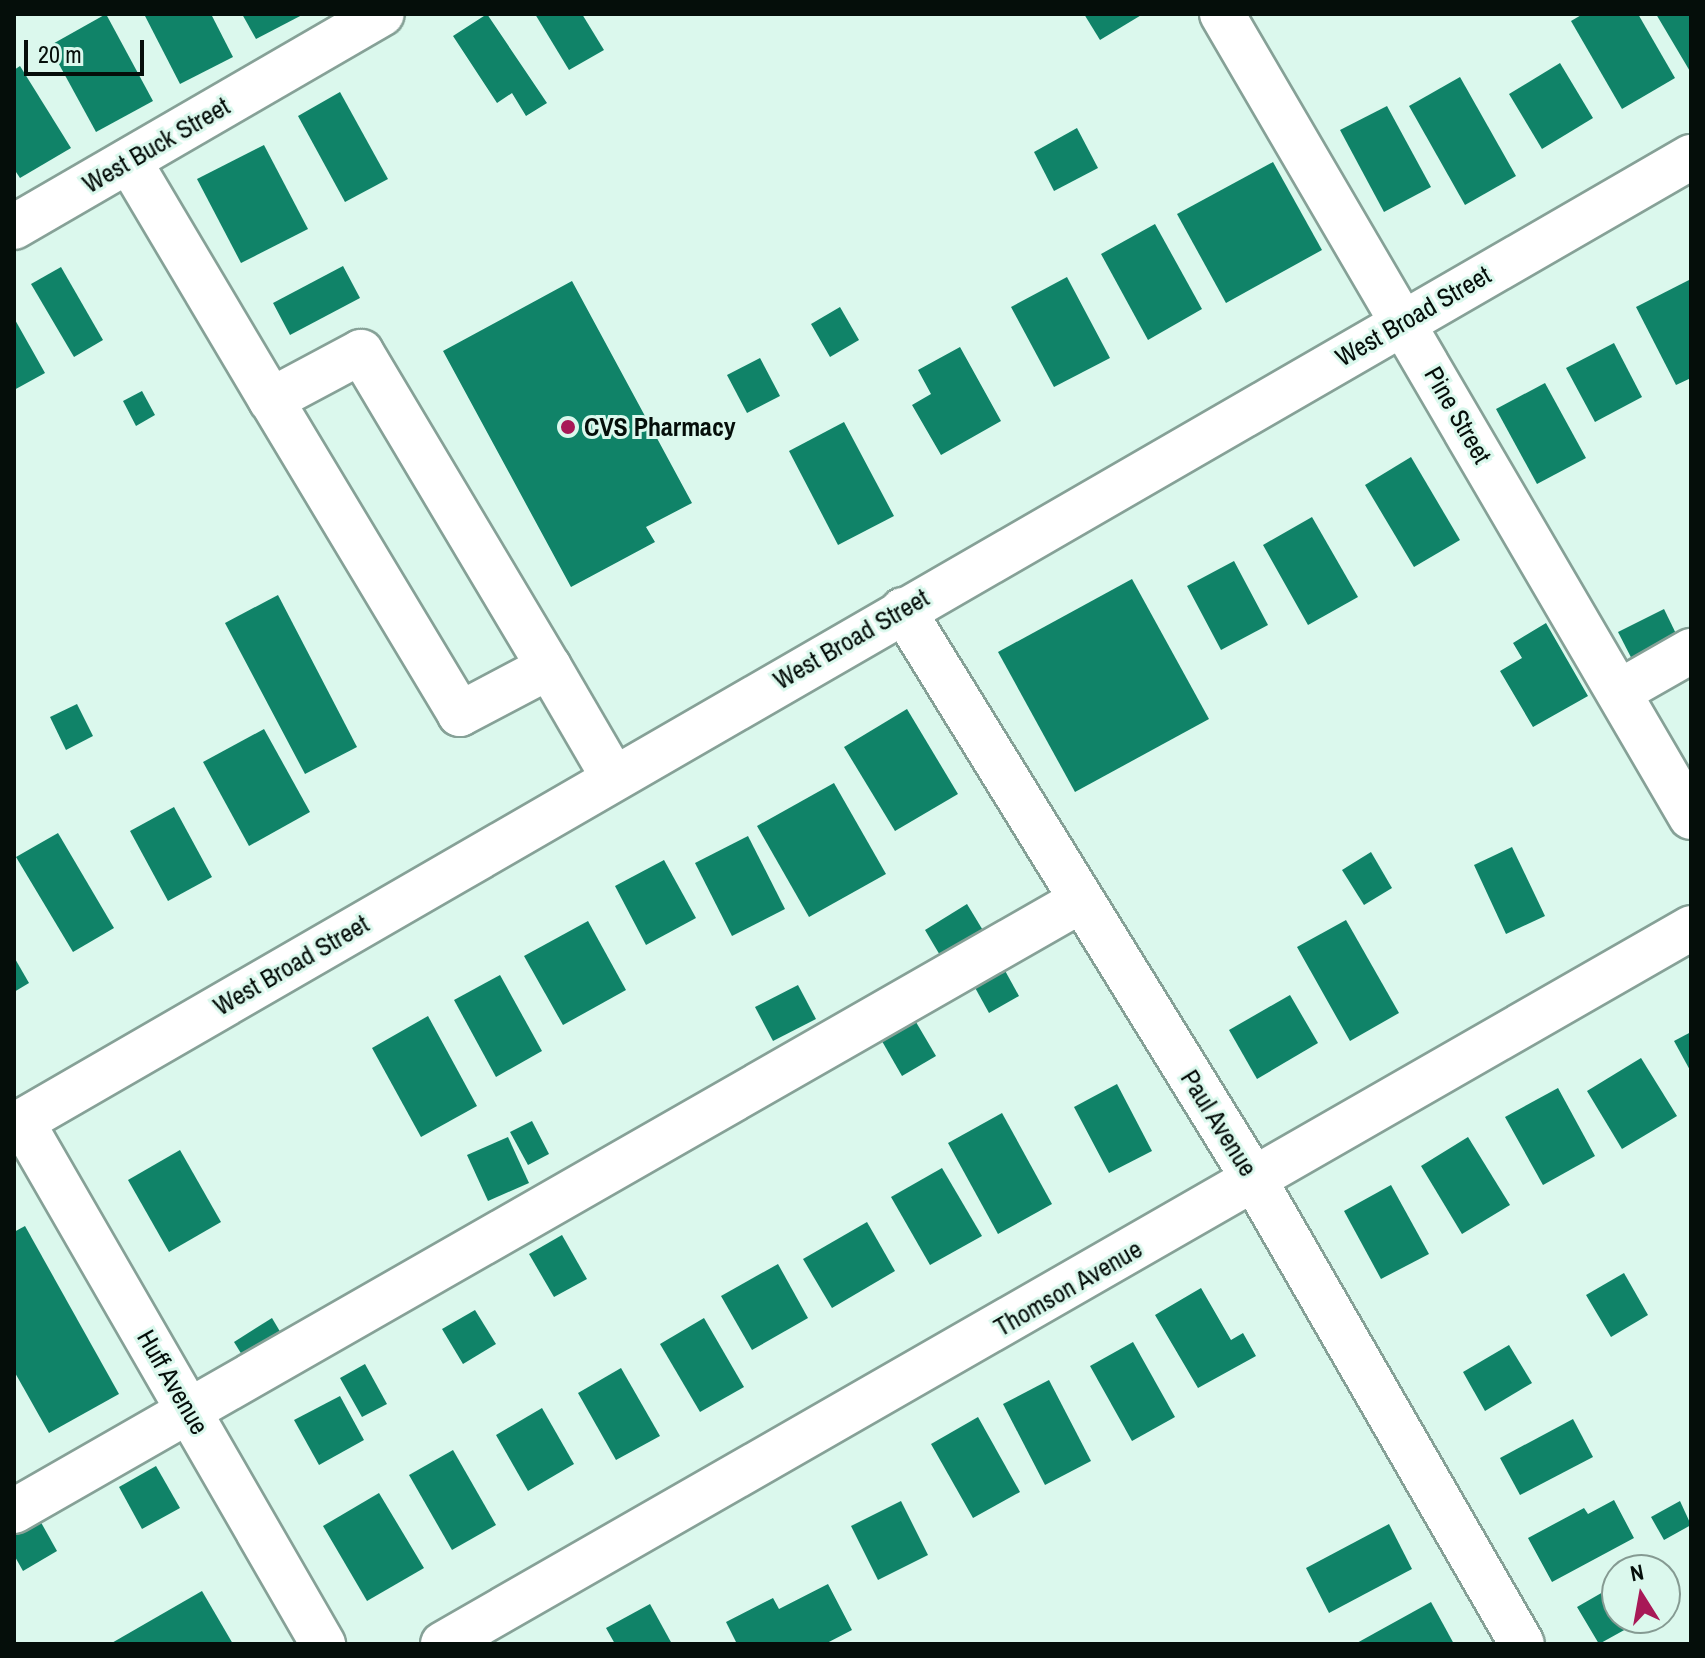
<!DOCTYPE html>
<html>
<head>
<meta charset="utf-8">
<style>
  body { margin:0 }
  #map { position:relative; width:1705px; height:1658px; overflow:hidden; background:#dbf8ed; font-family:"Archivo Narrow",sans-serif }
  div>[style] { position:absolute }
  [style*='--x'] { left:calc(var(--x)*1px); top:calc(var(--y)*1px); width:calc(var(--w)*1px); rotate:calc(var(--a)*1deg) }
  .building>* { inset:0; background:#108368 }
  .roads { filter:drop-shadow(2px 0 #86a197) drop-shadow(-2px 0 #86a197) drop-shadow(0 2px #86a197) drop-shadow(0 -2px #86a197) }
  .minor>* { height:44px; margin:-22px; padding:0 22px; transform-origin:22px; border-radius:22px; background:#fff }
  .major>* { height:44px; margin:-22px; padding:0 22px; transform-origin:22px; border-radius:22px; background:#fff }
  .dots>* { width:22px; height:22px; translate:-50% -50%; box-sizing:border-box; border:4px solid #dbf8ed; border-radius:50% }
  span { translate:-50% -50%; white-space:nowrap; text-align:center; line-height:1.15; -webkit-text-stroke:6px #dbf8ed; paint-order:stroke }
  .street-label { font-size:26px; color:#050e0a }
  .poi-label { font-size:26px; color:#050e0a; font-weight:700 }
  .left { translate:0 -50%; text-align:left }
  .frame { position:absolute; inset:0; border:16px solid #050e0a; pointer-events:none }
  .north { position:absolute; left:1601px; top:1554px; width:80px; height:80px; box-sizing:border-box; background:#dbf8ed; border:2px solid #859a92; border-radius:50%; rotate:349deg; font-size:22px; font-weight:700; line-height:32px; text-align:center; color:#050e0a }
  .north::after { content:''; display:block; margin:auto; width:28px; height:36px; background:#a81957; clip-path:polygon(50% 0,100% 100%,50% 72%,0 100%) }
  .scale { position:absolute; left:24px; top:40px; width:120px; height:36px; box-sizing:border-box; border:4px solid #050e0a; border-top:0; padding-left:10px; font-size:24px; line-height:28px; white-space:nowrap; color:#050e0a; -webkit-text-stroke:6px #dbf8ed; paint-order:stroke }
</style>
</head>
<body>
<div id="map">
  <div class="building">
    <div style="clip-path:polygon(106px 14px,153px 101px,96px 132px,49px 46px)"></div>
    <div style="clip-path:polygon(144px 14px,211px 14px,233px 57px,180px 84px)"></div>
    <div style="clip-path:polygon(242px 14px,304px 14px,256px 39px)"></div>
    <div style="clip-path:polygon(487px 14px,547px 103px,526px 116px,512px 93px,497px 103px,453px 36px)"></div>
    <div style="clip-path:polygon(535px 14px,582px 14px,604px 50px,569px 70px)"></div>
    <div style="clip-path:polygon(1084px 14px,1143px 14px,1100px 40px)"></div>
    <div style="clip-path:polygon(1583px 14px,1638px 14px,1675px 78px,1622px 109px,1571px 21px)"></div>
    <div style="clip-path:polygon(1656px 14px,1691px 14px,1691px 73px)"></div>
    <div style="clip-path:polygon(1560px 63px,1593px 118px,1542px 149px,1509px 94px)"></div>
    <div style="clip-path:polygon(20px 66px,71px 148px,20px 178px,14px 169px,14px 70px)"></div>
    <div style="clip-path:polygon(1460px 77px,1516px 176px,1465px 205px,1409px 106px)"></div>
    <div style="clip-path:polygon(340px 92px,388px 179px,345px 202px,298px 116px)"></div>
    <div style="clip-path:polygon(1387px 106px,1431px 187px,1384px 212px,1340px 130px)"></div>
    <div style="clip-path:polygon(1077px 128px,1098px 168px,1054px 191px,1034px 152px)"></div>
    <div style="clip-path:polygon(264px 145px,308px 229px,241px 263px,197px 179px)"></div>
    <div style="clip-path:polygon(1273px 162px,1322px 250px,1226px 303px,1177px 214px)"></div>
    <div style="clip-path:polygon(1155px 224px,1202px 309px,1148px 340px,1101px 254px)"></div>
    <div style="clip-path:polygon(343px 266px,360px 298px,290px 335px,273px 303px)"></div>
    <div style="clip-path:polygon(61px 267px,103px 340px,74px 357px,31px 284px)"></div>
    <div style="clip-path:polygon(1067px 277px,1110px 358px,1054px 387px,1011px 307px)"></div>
    <div style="clip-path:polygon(1691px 279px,1691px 378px,1676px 385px,1636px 307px)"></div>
    <div style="clip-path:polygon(572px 281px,692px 503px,646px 527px,655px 542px,571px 587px,443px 351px)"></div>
    <div style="clip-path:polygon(840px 307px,859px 340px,830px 357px,811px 324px)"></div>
    <div style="clip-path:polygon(14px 318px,45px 373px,14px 390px)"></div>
    <div style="clip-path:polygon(1614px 343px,1642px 397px,1595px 422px,1566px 368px)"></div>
    <div style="clip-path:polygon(960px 347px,1001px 421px,941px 455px,912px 405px,931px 394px,918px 370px)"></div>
    <div style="clip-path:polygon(760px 358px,780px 396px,747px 413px,727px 375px)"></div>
    <div style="clip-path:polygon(1545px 383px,1586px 458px,1537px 484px,1496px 409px)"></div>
    <div style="clip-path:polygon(142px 391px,155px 415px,136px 426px,123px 401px)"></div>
    <div style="clip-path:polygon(844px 422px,894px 516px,838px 545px,789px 451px)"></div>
    <div style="clip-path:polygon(1411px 457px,1460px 540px,1414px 567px,1365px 485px)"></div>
    <div style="clip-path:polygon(1312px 517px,1358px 597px,1308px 625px,1263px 545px)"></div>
    <div style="clip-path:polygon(1234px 561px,1268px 625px,1221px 650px,1187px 586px)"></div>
    <div style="clip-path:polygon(1132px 579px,1209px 719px,1075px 792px,998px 652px)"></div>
    <div style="clip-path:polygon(278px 595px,357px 747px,305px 774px,225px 623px)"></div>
    <div style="clip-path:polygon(1664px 609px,1682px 646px,1637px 669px,1618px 632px)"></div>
    <div style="clip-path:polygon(1546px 623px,1588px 696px,1533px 727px,1500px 671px,1522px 658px,1513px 643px)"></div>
    <div style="clip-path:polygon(77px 704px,93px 736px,66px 750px,50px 717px)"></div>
    <div style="clip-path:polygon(907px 709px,958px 794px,895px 831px,844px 747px)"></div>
    <div style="clip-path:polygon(264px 729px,310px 812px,249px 846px,203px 762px)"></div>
    <div style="clip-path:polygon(834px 783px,886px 874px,809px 917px,757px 826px)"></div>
    <div style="clip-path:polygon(174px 807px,212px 877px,168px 901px,130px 831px)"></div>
    <div style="clip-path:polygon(58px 833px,114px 928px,73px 952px,16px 857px)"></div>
    <div style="clip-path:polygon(748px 836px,785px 909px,732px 936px,695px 863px)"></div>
    <div style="clip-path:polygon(1512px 847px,1545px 916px,1506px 934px,1474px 865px)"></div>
    <div style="clip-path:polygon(1371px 852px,1392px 888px,1364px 905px,1342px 870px)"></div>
    <div style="clip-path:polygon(664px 860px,696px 918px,646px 945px,615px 886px)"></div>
    <div style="clip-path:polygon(967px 904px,987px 937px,944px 962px,925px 930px)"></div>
    <div style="clip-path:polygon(1346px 920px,1399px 1013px,1350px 1041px,1297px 947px)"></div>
    <div style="clip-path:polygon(588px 921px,626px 990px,563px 1025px,524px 956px)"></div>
    <div style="clip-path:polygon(14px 957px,29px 983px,14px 992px)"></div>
    <div style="clip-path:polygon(1003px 967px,1019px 996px,989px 1013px,973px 984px)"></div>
    <div style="clip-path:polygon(500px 975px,542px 1051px,496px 1077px,454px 1000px)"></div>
    <div style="clip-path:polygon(798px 985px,816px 1019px,773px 1041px,755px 1007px)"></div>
    <div style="clip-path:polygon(1290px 995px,1318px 1043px,1257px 1079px,1229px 1030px)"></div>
    <div style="clip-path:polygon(428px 1016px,477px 1106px,421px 1137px,372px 1048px)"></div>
    <div style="clip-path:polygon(913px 1017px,936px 1056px,902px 1076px,879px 1036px)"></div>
    <div style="clip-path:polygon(1691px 1032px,1691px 1072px,1674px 1041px)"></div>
    <div style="clip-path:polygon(1641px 1058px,1677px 1116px,1622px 1149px,1587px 1091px)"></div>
    <div style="clip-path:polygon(1117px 1084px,1152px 1151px,1109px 1173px,1074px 1107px)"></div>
    <div style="clip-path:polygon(1558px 1088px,1595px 1156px,1543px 1185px,1505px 1117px)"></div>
    <div style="clip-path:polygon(1002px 1113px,1052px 1204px,998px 1234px,948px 1143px)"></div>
    <div style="clip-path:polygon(532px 1121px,549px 1154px,528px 1165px,510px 1132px)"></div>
    <div style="clip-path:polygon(508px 1137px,529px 1183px,488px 1201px,467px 1155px)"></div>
    <div style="clip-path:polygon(1468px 1137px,1510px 1205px,1462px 1234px,1421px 1166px)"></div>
    <div style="clip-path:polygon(180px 1150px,221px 1222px,169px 1252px,128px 1180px)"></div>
    <div style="clip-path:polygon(942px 1168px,982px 1236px,930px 1265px,891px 1197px)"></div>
    <div style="clip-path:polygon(1391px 1185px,1429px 1254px,1381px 1279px,1344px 1211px)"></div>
    <div style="clip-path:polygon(867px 1222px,895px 1271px,832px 1308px,803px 1259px)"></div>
    <div style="clip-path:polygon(25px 1226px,119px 1394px,49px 1433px,14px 1371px,14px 1232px)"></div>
    <div style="clip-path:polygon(562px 1235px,587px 1279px,554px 1297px,529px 1254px)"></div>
    <div style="clip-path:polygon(778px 1264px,808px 1318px,752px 1350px,721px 1296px)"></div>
    <div style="clip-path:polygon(1624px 1273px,1648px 1315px,1611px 1337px,1586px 1295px)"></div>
    <div style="clip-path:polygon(1201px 1288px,1231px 1340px,1243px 1333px,1256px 1356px,1198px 1388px,1155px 1315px)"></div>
    <div style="clip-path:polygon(475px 1310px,496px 1344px,463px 1364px,442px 1329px)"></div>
    <div style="clip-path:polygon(272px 1318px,285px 1340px,247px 1363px,234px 1342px)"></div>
    <div style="clip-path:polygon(704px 1318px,744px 1387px,700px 1412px,660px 1344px)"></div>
    <div style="clip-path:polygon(1133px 1342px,1175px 1417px,1132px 1441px,1090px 1366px)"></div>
    <div style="clip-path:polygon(1509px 1345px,1532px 1383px,1485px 1411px,1463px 1372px)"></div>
    <div style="clip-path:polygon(365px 1364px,387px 1404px,362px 1417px,340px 1378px)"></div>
    <div style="clip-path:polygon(621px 1368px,660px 1436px,616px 1460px,578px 1393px)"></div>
    <div style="clip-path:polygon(1049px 1380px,1091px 1461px,1045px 1485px,1003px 1404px)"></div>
    <div style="clip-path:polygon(340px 1396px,364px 1440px,319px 1465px,294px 1420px)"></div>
    <div style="clip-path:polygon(542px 1408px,574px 1464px,528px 1491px,496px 1435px)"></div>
    <div style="clip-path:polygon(978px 1417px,1020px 1492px,973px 1518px,931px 1444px)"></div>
    <div style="clip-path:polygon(1573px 1419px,1593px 1457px,1520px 1495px,1500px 1458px)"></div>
    <div style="clip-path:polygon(453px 1450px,496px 1525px,452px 1550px,409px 1475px)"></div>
    <div style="clip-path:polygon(156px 1466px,180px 1508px,142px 1529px,119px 1487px)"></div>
    <div style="clip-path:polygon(379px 1493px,424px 1568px,367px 1601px,323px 1526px)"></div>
    <div style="clip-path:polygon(1614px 1500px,1634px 1538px,1552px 1582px,1528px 1538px,1584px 1508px,1588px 1514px)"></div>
    <div style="clip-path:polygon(901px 1501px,928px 1555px,878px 1580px,851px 1526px)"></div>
    <div style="clip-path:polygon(1680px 1501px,1691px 1525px,1664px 1540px,1651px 1517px)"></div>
    <div style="clip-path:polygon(38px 1517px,57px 1551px,23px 1571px,14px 1555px,14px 1531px)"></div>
    <div style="clip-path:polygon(1389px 1524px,1412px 1569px,1329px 1613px,1306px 1568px)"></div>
    <div style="clip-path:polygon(828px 1584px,852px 1630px,825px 1644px,737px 1644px,726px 1622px,773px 1598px,779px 1609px)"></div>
    <div style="clip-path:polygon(1617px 1584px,1617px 1618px,1646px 1618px,1599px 1644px,1577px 1607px)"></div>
    <div style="clip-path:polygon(202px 1591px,233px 1644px,110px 1644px)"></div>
    <div style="clip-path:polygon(1431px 1602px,1454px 1644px,1355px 1644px)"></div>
    <div style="clip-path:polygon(650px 1604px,672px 1644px,615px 1644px,606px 1628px)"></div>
  </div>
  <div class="roads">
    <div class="minor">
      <div style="--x:1222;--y:14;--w:930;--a:59.71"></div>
      <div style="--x:129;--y:161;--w:278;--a:59.3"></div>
      <div style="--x:271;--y:400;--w:102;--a:-28.1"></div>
      <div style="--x:361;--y:352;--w:367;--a:59.2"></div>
      <div style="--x:549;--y:667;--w:101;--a:152.2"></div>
      <div style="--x:460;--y:714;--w:366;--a:-121"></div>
      <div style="--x:14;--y:227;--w:425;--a:-30.1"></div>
      <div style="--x:903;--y:610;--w:671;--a:58.35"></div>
      <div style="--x:1255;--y:1181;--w:534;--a:60.03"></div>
      <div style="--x:549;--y:667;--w:127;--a:59.8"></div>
      <div style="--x:1619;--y:692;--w:83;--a:-29.7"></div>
      <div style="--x:22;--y:1122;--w:603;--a:60.03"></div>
      <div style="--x:14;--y:1511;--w:1228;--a:-29.78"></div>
      <div style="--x:443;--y:1644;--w:1439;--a:-29.84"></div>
    </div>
    <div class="major">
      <div style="--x:14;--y:1126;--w:1937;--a:-30.02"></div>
    </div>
  </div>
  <div class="dots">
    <div style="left:568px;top:427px;background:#a81957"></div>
  </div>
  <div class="street-label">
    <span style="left:156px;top:145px;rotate:-30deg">West Buck Street</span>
    <span style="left:1413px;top:316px;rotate:-30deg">West Broad Street</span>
    <span style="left:1458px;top:415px;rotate:60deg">Pine Street</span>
    <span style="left:851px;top:639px;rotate:-30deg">West Broad Street</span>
    <span style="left:291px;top:965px;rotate:-30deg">West Broad Street</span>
    <span style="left:1219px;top:1123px;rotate:58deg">Paul Avenue</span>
    <span style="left:1068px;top:1288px;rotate:-30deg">Thomson Avenue</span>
    <span style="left:173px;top:1382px;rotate:60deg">Huff Avenue</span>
  </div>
  <div class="poi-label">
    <span class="left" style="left:584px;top:427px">CVS Pharmacy</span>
  </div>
  <div class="frame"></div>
  <div class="north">N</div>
  <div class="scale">20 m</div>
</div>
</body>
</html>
